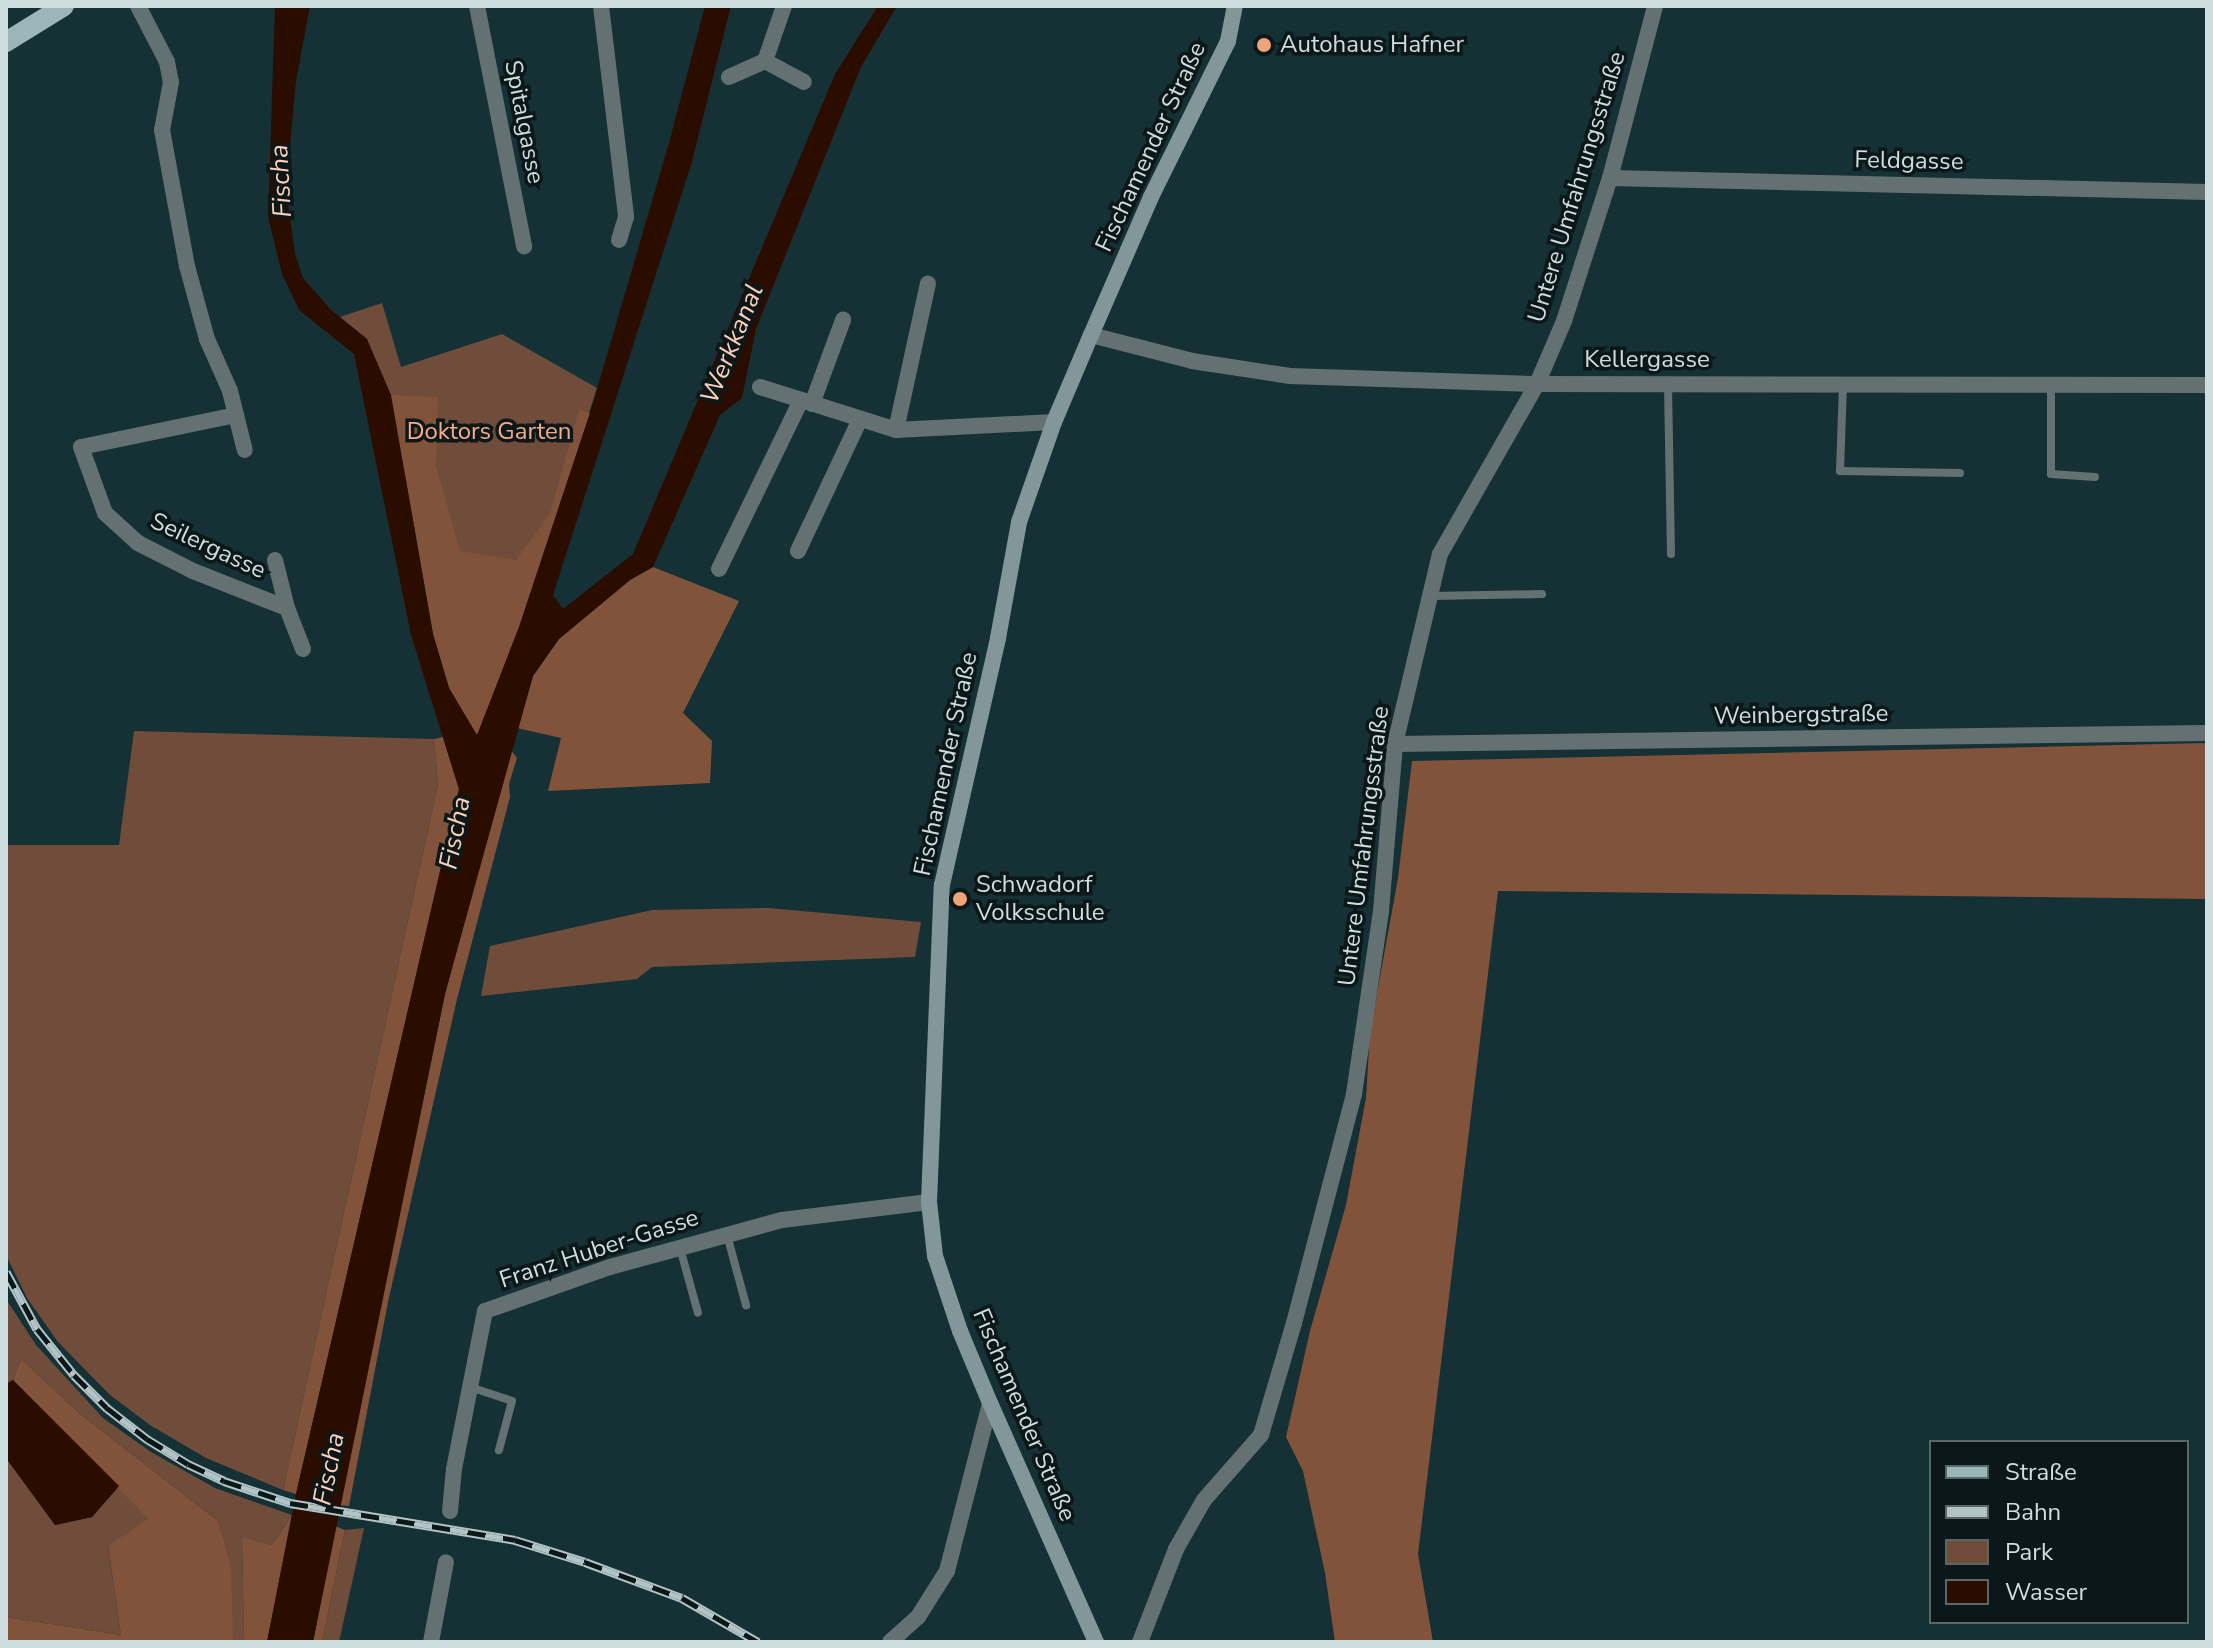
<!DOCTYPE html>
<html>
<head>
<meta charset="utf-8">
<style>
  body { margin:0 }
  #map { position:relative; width:2213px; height:1648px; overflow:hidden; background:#153135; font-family:"Nunito Sans",sans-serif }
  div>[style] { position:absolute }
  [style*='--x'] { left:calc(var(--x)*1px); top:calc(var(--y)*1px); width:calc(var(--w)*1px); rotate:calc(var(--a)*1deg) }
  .green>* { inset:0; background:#704c3a }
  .forest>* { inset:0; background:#82533b }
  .water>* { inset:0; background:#2b0d00 }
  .service>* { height:8px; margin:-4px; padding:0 4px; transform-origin:4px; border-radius:4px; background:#647172 }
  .minor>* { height:16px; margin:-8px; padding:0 8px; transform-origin:8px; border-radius:8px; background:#647172 }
  .secondary>* { height:16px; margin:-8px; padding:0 8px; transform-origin:8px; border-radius:8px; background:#83979a }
  .primary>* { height:20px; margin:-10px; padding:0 10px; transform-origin:10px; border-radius:10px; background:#9bb5b9 }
  .rail>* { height:9px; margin-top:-4.5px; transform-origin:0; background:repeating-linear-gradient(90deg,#0b1718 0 18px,#b2c4c6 0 36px); box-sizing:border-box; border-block:2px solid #b2c4c6 }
  .dots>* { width:22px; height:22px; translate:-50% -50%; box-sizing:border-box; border:4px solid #0b1718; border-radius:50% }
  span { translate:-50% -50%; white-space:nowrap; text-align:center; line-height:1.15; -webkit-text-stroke:7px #0b1718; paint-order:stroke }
  .poi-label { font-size:24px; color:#cedee0 }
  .left { translate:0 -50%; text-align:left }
  .street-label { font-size:24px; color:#cedee0 }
  .park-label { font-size:24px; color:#f7ac86 }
  .water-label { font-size:26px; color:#fecfb8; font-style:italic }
  .frame { position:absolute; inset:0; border:8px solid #cedee0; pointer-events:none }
  .legend { position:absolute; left:1929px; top:1440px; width:260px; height:184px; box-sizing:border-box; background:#0b1718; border:2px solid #596768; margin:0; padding:10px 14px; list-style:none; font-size:24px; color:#cedee0 }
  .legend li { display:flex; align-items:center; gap:16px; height:40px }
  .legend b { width:40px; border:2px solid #596768 }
</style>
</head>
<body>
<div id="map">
  <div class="green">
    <div style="clip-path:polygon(382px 303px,401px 367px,502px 334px,597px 388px,519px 627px,477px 736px,367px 339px,340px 317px)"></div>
    <div style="clip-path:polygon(134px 731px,434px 739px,438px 784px,283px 1490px,206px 1458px,150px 1425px,110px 1395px,58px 1342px,27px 1298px,6px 1255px,6px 845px,119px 845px)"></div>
    <div style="clip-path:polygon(769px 908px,921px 922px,915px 957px,652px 967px,637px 979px,481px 996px,490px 946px,652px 910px)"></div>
    <div style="clip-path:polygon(6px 1299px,36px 1345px,103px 1418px,151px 1452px,215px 1488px,292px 1515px,272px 1545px,242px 1539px,244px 1642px,233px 1642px,218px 1521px,79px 1413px,21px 1359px,13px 1380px,6px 1384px)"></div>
    <div style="clip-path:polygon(6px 1458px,55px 1525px,92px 1517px,119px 1486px,149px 1520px,108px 1547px,121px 1635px,6px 1617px)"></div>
    <div style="clip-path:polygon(364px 1528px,339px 1642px,322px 1642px,345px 1530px)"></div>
  </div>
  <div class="forest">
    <div style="clip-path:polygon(391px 395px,438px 397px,436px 466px,460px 551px,516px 560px,550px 514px,579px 410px,590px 413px,519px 627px,477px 736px,449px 688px,433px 634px)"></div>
    <div style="clip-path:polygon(653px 567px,739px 601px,683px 713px,712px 741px,710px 783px,548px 791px,561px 738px,517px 728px,533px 676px,559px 639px,630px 580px)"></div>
    <div style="clip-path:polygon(443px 737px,459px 789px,296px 1494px,283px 1490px,438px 784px,434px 739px)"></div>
    <div style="clip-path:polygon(2207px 743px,2207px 899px,1498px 891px,1418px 1554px,1433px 1642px,1335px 1642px,1325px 1573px,1303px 1471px,1286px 1437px,1310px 1331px,1346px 1205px,1366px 1098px,1370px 1032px,1398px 878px,1412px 761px)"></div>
    <div style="clip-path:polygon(510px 749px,517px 758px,509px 784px,510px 797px,457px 999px,388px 1302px,349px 1506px,339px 1505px,445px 994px)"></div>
    <div style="clip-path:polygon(21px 1359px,79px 1413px,218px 1521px,231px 1569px,233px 1642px,6px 1642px,6px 1617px,121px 1635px,108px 1546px,148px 1519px,13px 1380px)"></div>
    <div style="clip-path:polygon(292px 1515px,267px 1642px,244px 1642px,242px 1538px,272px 1545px)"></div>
    <div style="clip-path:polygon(335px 1526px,345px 1530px,322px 1642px,313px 1642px)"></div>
  </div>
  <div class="water">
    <div style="clip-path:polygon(275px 6px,310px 6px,296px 81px,286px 188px,295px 254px,303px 278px,331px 310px,367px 339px,391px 395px,433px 634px,449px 688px,477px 735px,519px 627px,590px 413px,669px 143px,705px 6px,731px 6px,692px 162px,553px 595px,563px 609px,633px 554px,835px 74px,878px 6px,897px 6px,861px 67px,756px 329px,742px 398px,720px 415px,653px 567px,630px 580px,559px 639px,533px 676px,445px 994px,313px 1642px,267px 1642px,296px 1494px,459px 789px,411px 635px,354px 354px,299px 310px,282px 274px,268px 217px)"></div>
    <div style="clip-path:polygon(13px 1380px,119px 1486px,92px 1517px,55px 1525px,6px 1458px,6px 1384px)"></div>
  </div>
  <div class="service">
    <div style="--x:1668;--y:384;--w:170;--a:89"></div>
    <div style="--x:1843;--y:385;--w:86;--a:92"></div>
    <div style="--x:1840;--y:471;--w:120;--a:1"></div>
    <div style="--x:2051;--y:385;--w:89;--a:90"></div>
    <div style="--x:2051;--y:474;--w:44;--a:3.9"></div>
    <div style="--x:1431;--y:596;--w:111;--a:-1"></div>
    <div style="--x:727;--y:1235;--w:73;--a:74.8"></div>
    <div style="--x:680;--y:1248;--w:67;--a:74.5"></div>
    <div style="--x:470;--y:1387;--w:44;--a:18.4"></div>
    <div style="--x:512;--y:1401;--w:51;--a:104.9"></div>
  </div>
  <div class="minor">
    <div style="--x:138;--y:6;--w:63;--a:62.6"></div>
    <div style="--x:167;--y:62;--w:20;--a:79"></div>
    <div style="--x:171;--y:82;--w:49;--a:100.6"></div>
    <div style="--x:162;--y:130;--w:138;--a:79.6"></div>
    <div style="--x:187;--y:266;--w:76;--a:74.7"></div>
    <div style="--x:207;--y:339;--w:57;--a:66.1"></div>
    <div style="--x:230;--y:391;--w:25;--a:76"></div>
    <div style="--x:236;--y:415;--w:158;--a:168.3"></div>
    <div style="--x:81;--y:447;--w:70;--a:70"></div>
    <div style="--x:105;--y:513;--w:45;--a:42.3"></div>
    <div style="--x:138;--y:543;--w:62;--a:27"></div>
    <div style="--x:193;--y:571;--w:101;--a:21.5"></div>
    <div style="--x:287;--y:608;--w:44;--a:68.7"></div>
    <div style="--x:477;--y:6;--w:245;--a:78.9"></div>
    <div style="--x:601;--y:6;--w:212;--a:83.2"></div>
    <div style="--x:626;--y:217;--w:24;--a:107"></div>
    <div style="--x:765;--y:61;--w:44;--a:28.3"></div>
    <div style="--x:729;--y:77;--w:39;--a:-24"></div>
    <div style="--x:765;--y:61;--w:58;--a:-70.9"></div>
    <div style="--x:1610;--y:178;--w:597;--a:1.34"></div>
    <div style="--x:1091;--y:335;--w:104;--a:14.4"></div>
    <div style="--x:1192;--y:361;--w:99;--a:8.7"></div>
    <div style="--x:1290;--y:376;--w:247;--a:1.9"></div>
    <div style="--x:1537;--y:384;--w:670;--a:0.09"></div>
    <div style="--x:760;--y:387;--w:143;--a:17.5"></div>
    <div style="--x:896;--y:430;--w:158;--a:-2.9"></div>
    <div style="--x:812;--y:404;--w:90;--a:-69.7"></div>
    <div style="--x:236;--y:415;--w:36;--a:76"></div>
    <div style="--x:896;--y:430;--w:150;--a:-77.7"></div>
    <div style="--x:798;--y:551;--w:146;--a:-64.8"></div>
    <div style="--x:275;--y:560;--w:49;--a:76"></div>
    <div style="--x:719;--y:569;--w:188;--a:-64.1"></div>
    <div style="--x:1395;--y:744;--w:812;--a:-0.78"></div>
    <div style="--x:450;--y:1511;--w:42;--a:-84.6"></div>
    <div style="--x:454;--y:1469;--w:161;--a:-78.9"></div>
    <div style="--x:485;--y:1311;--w:133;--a:-19.4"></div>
    <div style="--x:610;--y:1267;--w:178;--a:-15.3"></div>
    <div style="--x:782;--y:1220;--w:148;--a:-7"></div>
    <div style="--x:431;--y:1642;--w:81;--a:-79.4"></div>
    <div style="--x:890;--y:1642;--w:38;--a:-42"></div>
    <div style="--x:918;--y:1617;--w:54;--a:-57.8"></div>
    <div style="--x:947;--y:1571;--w:173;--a:-75.6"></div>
    <div style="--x:1140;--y:1642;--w:100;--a:-68.8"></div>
    <div style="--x:1176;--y:1549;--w:56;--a:-60.3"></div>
    <div style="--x:1204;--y:1500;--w:86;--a:-48.8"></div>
    <div style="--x:1261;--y:1435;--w:117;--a:-73.6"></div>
    <div style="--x:1294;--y:1323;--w:237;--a:-75.3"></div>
    <div style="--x:1354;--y:1094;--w:185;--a:-81.6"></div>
    <div style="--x:1381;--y:911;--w:168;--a:-85.2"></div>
    <div style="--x:1395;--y:744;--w:195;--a:-76.7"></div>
    <div style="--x:1440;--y:554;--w:196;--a:-60.3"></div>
    <div style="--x:1537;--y:384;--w:69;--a:-66.8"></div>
    <div style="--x:1564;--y:321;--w:150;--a:-72.2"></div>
    <div style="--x:1610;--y:178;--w:178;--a:-75.3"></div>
  </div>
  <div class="secondary">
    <div style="--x:1096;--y:1642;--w:261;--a:-113.9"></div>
    <div style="--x:990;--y:1403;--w:78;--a:-112.6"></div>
    <div style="--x:960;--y:1331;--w:79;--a:-108.4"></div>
    <div style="--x:935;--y:1256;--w:54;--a:-96.3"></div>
    <div style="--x:929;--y:1202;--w:317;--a:-87.7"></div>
    <div style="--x:942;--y:885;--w:253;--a:-77.2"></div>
    <div style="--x:998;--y:638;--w:118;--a:-79.7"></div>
    <div style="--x:1019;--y:522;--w:106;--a:-70.7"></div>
    <div style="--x:1054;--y:422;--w:95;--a:-67"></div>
    <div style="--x:1091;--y:335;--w:150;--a:-66.5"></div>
    <div style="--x:1151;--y:197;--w:174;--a:-63.7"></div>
    <div style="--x:1228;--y:41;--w:36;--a:-79"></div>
  </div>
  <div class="primary">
    <div style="--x:6;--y:42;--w:68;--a:-31.8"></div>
  </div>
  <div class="rail">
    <div style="--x:6;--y:1272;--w:65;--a:61.5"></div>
    <div style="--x:37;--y:1329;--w:59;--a:51.2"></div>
    <div style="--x:74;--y:1375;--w:47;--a:45"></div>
    <div style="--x:107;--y:1408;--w:51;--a:37.8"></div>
    <div style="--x:147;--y:1439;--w:48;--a:31.4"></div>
    <div style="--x:188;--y:1464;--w:40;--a:25"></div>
    <div style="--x:224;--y:1481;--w:70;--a:18.4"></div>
    <div style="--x:290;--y:1503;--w:228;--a:9.3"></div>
    <div style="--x:515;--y:1540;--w:73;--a:17.4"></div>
    <div style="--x:585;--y:1562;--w:103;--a:20.4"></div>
    <div style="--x:682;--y:1598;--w:88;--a:30.1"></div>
  </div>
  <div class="dots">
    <div style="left:1264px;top:45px;background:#f0a27a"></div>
    <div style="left:960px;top:899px;background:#f0a27a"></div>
  </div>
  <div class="poi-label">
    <span class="left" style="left:1280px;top:45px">Autohaus Hafner</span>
    <span class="left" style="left:976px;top:899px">Schwadorf<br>Volksschule</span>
  </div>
  <div class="street-label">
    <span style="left:524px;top:122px;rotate:79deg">Spitalgasse</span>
    <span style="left:1151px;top:147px;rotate:-65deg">Fischamender Straße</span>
    <span style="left:1909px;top:161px;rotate:1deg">Feldgasse</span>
    <span style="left:1577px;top:187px;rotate:-73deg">Untere Umfahrungsstraße</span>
    <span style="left:1647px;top:360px">Kellergasse</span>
    <span style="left:208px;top:546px;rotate:25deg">Seilergasse</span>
    <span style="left:1801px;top:715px;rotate:-1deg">Weinbergstraße</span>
    <span style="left:946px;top:764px;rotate:-78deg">Fischamender Straße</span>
    <span style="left:1364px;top:846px;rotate:-83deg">Untere Umfahrungsstraße</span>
    <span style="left:599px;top:1249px;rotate:-18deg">Franz Huber-Gasse</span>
    <span style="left:1024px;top:1415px;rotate:67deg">Fischamender Straße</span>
  </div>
  <div class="park-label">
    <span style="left:489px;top:432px">Doktors Garten</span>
  </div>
  <div class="water-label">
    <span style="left:281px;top:181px;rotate:-93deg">Fischa</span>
    <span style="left:732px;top:344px;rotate:-68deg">Werkkanal</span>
    <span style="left:455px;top:833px;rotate:-79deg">Fischa</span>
    <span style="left:329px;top:1469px;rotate:-79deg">Fischa</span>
  </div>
  <div class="frame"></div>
  <ul class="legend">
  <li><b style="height:10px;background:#9bb5b9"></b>Straße</li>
  <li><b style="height:10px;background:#b2c4c6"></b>Bahn</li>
  <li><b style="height:22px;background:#704c3a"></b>Park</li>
  <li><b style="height:22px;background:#2b0d00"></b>Wasser</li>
  </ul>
</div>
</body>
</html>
